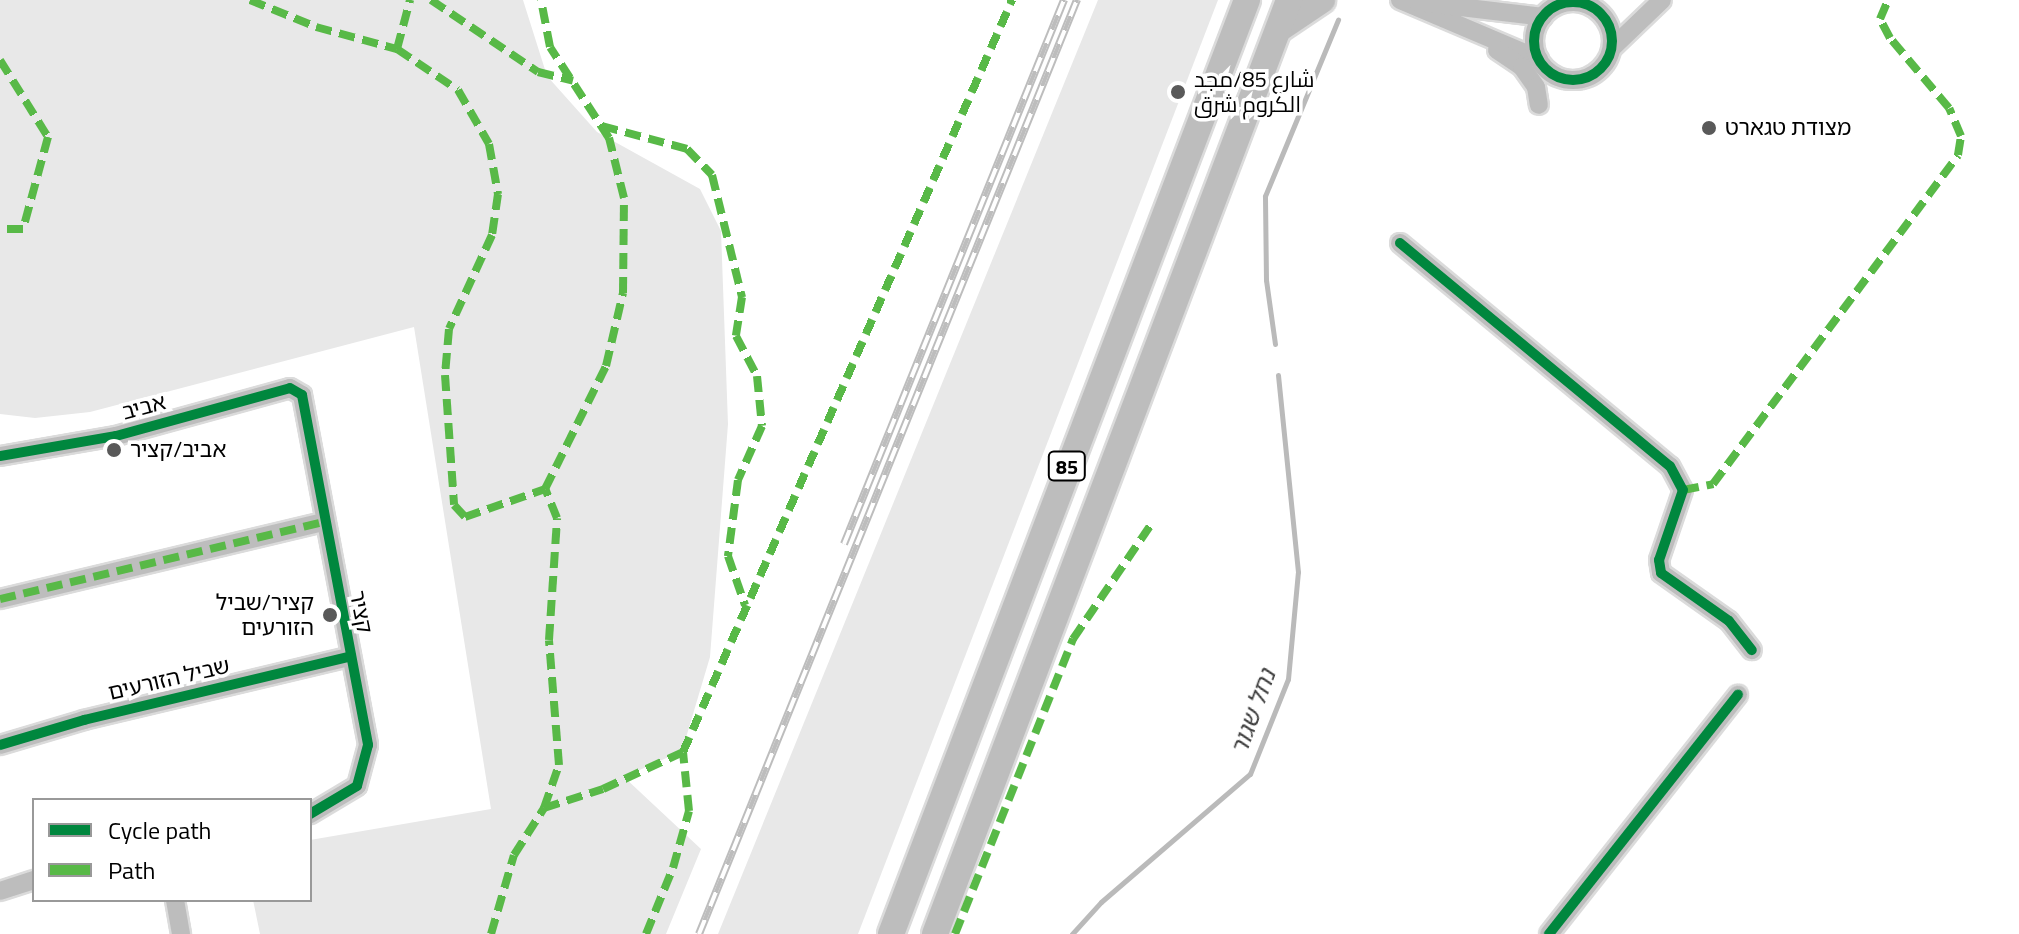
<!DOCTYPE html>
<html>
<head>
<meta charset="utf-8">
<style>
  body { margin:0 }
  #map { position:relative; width:2019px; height:934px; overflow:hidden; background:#fff; font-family:"Titillium Web",Cairo,"Noto Sans Hebrew",sans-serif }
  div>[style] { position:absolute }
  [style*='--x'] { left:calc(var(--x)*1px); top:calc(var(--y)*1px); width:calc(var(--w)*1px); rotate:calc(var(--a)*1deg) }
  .green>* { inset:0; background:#e8e8e8 }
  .stream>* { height:5px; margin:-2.5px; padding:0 2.5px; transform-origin:2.5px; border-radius:2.5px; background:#bababa }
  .roads { filter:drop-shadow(2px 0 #dbdbdb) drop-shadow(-2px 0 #dbdbdb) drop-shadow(0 2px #dbdbdb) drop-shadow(0 -2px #dbdbdb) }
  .minor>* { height:18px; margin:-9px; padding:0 9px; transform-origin:9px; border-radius:9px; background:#bdbdbd }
  .minor>.ring { margin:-9px; padding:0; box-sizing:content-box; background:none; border:18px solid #bdbdbd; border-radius:50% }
  .highway>* { height:26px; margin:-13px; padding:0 13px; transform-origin:13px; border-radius:13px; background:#bdbdbd }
  .rail>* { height:8px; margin-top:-4px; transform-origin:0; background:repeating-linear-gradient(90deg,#fff 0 15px,#bdbdbd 0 30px); box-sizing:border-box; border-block:2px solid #bdbdbd }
  .quiet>* { height:8px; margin-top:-4px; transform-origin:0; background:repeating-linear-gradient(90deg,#58b947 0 16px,transparent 0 24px) }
  .cycleway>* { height:10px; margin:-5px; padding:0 5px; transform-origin:5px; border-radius:5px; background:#00873e }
  .cycleway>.ring { margin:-5px; padding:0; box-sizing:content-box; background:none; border:10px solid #00873e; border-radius:50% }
  .dots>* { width:22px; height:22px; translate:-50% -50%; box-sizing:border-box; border:4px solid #fff; border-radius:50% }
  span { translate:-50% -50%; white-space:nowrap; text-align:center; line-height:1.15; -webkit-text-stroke:7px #fff; paint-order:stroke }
  .shield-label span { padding:2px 6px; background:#fff; border:2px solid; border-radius:6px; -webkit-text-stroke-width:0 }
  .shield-label { font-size:20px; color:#000; font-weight:700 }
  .poi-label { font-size:22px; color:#000 }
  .left { translate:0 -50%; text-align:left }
  .right { translate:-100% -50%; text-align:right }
  .street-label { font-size:22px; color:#000 }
  .water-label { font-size:24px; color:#3e3e3e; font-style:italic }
  .legend { position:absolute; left:32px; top:798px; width:280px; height:104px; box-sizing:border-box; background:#fff; border:2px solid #999; margin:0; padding:10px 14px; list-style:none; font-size:24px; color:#000 }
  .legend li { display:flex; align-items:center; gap:16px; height:40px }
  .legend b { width:40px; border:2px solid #999 }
</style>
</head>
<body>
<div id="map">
  <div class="green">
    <div style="clip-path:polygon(0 0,523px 0,547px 76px,597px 132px,700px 189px,721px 231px,728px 424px,710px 657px,682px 751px,624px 777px,701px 849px,666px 934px,260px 934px,253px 900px,310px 900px,310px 840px,491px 809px,414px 327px,90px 412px,35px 418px,0 414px)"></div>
    <div style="clip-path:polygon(1098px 0,1218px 0,858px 934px,718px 934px)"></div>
  </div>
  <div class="stream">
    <div style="--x:1275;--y:344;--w:65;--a:-98"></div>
    <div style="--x:1266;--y:280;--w:84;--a:-90.7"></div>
    <div style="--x:1265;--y:196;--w:191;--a:-67.5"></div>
    <div style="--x:1072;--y:934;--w:43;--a:-47.8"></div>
    <div style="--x:1101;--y:902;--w:196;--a:-40.7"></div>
    <div style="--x:1250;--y:774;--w:102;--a:-68.2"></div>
    <div style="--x:1288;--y:679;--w:107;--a:-84.7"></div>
    <div style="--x:1298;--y:572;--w:198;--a:-95.8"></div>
  </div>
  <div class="roads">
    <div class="minor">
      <div style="--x:1400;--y:0;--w:151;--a:23"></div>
      <div style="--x:1418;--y:2;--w:126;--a:6.8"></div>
      <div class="ring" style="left:1534px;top:2px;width:60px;height:60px"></div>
      <div style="--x:1612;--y:48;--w:69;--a:-43.8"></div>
      <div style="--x:1497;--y:50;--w:30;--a:34"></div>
      <div style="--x:1522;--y:67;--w:24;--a:55"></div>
      <div style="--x:1536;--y:87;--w:18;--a:81"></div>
      <div style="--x:1400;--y:243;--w:350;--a:39.6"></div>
      <div style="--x:1670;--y:466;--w:27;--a:62"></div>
      <div style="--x:1683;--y:490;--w:74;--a:108.9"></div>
      <div style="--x:1659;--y:560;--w:13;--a:81"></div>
      <div style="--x:1661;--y:573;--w:83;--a:35.2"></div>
      <div style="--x:1729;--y:621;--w:37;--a:52"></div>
      <div style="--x:0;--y:456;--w:118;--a:-9.8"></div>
      <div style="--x:116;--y:436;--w:180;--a:-15.4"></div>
      <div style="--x:290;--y:388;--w:14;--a:30"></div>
      <div style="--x:302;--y:395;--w:356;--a:79.3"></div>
      <div style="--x:368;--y:745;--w:42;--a:105"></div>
      <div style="--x:357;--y:786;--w:55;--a:149.2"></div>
      <div style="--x:0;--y:599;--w:333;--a:-13.4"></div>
      <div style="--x:0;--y:745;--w:88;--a:-16.6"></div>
      <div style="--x:84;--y:720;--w:272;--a:-13.4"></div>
      <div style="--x:0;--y:891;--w:36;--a:-18"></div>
      <div style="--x:175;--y:900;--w:35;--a:80"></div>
      <div style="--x:1549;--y:934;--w:305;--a:-51.7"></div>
    </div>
    <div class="highway">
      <div style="--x:1279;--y:29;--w:52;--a:-34"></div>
      <div style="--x:891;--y:934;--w:1000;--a:-69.14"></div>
      <div style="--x:935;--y:934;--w:999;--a:-69.24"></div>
    </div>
  </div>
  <div class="rail">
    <div style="--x:844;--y:544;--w:587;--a:-67.98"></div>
    <div style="--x:699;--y:934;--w:1008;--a:-67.97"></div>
  </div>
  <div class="quiet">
    <div style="--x:250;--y:0;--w:71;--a:22.2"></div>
    <div style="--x:316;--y:27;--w:84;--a:15.2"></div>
    <div style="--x:397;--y:49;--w:73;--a:33.9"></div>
    <div style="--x:458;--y:90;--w:62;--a:60.1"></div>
    <div style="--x:489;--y:144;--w:51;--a:79.8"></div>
    <div style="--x:498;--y:194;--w:41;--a:98.3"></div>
    <div style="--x:492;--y:235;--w:103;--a:114.6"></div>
    <div style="--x:449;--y:329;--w:46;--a:95"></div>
    <div style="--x:445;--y:375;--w:130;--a:86"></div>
    <div style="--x:454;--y:505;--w:16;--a:47"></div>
    <div style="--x:465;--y:517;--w:85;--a:-19.3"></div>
    <div style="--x:431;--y:0;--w:129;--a:33.9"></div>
    <div style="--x:538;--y:72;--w:36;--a:14"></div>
    <div style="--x:397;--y:49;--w:51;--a:-75.1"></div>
    <div style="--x:0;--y:60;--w:91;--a:58.1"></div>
    <div style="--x:48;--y:137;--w:95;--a:105.2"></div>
    <div style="--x:23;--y:229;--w:23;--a:180"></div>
    <div style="--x:602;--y:126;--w:88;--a:15.1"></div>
    <div style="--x:687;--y:149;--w:36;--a:46"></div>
    <div style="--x:712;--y:175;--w:126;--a:76.2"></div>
    <div style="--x:742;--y:297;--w:39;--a:99"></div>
    <div style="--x:736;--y:336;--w:45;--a:62.3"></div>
    <div style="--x:757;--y:376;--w:50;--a:84.3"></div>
    <div style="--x:762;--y:426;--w:59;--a:114"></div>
    <div style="--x:738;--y:480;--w:77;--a:97.5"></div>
    <div style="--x:728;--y:556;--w:52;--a:70.9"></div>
    <div style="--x:1683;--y:490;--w:31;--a:-11"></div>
    <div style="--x:1713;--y:484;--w:410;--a:-53.3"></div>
    <div style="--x:1958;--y:155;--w:19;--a:-81"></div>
    <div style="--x:1961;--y:136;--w:30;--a:-113"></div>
    <div style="--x:1949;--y:108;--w:92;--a:-130.1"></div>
    <div style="--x:1890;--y:38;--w:21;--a:-118"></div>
    <div style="--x:1880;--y:19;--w:21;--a:-67"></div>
    <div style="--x:0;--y:599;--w:333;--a:-13.4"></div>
    <div style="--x:544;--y:808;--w:62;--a:-17.9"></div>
    <div style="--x:603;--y:789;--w:88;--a:-24.8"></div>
    <div style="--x:683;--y:752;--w:821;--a:-66.37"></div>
    <div style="--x:491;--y:934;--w:82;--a:-73.8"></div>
    <div style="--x:514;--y:855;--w:56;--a:-57.4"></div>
    <div style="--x:544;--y:808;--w:46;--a:-70.8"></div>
    <div style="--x:559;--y:765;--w:125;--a:-94.6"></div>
    <div style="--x:549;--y:640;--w:122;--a:-86.2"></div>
    <div style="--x:557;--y:518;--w:31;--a:-112"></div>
    <div style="--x:545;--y:489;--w:137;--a:-63.6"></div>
    <div style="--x:606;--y:366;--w:75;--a:-76.9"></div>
    <div style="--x:623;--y:293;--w:95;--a:-89.4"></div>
    <div style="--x:624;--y:198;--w:62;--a:-104"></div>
    <div style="--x:609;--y:138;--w:108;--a:-123"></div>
    <div style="--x:550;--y:47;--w:48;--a:-100.8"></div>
    <div style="--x:646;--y:934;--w:71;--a:-67.8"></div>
    <div style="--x:673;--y:868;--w:59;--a:-74.3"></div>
    <div style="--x:689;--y:811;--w:59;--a:-95.8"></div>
    <div style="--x:955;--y:934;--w:318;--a:-68.2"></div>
    <div style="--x:1073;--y:639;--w:140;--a:-55.7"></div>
  </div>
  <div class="cycleway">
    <div class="ring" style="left:1534px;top:2px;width:68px;height:68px"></div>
    <div style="--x:1400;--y:243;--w:350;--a:39.6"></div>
    <div style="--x:1670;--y:466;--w:27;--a:62"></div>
    <div style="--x:1683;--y:490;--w:74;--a:108.9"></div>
    <div style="--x:1659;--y:560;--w:13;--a:81"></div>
    <div style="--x:1661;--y:573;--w:83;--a:35.2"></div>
    <div style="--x:1729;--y:621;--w:37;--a:52"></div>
    <div style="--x:0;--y:456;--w:118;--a:-9.8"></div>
    <div style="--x:116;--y:436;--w:180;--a:-15.4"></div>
    <div style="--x:290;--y:388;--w:14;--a:30"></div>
    <div style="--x:302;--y:395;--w:356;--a:79.3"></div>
    <div style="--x:368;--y:745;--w:42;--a:105"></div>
    <div style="--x:357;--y:786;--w:55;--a:149.2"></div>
    <div style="--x:0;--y:745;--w:88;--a:-16.6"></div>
    <div style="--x:84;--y:720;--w:272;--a:-13.4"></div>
    <div style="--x:1549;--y:934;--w:305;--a:-51.7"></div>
  </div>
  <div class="dots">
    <div style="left:1178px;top:92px;background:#595959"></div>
    <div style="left:1709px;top:128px;background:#595959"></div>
    <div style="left:114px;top:450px;background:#595959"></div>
    <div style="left:330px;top:615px;background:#595959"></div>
  </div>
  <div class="shield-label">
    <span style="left:1067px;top:466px">85</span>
  </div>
  <div class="poi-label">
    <span class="left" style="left:1194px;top:92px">شارع 85/مجد<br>الكروم شرق</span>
    <span class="left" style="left:1725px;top:128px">מצודת טגארט</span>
    <span class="left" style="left:130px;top:450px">אביב/קציר</span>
    <span class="right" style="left:314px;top:615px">קציר/שביל<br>הזורעים</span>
  </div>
  <div class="street-label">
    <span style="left:144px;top:407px;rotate:-15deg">אביב</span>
    <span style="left:361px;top:612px;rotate:79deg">קציר</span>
    <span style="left:169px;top:679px;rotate:-13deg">שביל הזורעים</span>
  </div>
  <div class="water-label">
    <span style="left:1253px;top:712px;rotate:-70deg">נחל שגור</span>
  </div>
  <ul class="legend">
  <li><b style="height:10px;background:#00873e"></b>Cycle path</li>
  <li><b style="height:10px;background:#58b947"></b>Path</li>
  </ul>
</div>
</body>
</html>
